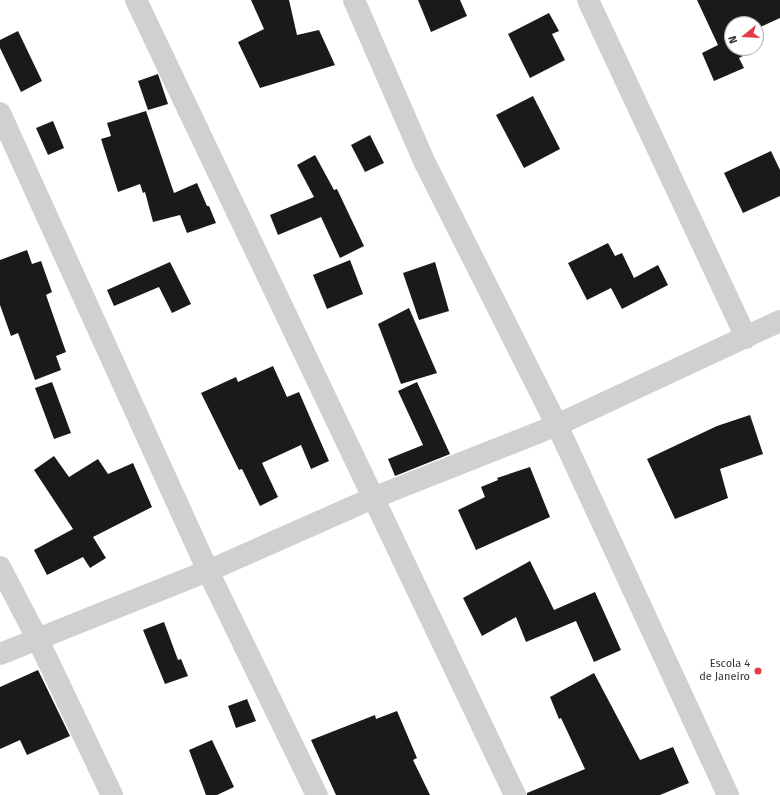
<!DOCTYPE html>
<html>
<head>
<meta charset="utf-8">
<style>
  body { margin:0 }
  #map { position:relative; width:780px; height:795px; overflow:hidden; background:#fff; font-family:"Fira Sans",sans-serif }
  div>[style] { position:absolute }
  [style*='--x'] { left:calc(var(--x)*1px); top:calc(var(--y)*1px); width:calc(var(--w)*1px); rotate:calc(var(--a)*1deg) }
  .building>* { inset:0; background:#1a1a1a }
  .minor>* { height:22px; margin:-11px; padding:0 11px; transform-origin:11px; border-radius:11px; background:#d0d0d0 }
  .dots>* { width:11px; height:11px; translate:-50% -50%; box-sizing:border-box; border:2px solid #fff; border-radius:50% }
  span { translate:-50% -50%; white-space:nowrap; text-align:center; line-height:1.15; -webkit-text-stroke:4px #fff; paint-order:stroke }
  .poi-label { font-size:11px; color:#333 }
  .right { translate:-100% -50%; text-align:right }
  .north { position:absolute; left:724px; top:16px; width:40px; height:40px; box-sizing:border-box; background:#fff; border:1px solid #adadad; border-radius:50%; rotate:252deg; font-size:11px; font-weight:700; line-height:16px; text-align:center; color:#333 }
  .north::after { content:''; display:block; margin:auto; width:14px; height:18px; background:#e63946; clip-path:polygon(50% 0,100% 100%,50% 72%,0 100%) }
</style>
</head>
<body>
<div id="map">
  <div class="building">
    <div style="clip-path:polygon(251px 0,289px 0,297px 35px,319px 30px,335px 65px,260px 88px,238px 42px,264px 29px)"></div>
    <div style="clip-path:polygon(418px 0,460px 0,467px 16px,431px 32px)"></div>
    <div style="clip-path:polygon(697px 0,780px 0,780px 18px,756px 29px,756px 24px,732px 24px,732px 48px,749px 48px,751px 52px,739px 58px,744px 68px,714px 81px,702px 53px,718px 45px)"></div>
    <div style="clip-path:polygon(549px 13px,559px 31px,552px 34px,565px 60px,530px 78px,508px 34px)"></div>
    <div style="clip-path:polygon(18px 31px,42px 81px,21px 92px,0 48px,0 40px)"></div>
    <div style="clip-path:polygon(158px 74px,168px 104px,148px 110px,138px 81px)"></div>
    <div style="clip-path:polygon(533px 96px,560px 149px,524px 168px,496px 115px)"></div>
    <div style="clip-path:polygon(146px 111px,174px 193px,197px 183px,207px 206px,209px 206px,216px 223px,187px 233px,180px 215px,153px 222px,145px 192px,143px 193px,140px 184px,118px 192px,101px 139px,111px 136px,107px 123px)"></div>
    <div style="clip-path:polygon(53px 121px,64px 148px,48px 155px,36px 128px)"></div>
    <div style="clip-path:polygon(370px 135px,384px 163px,365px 172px,351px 145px)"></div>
    <div style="clip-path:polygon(771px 151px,780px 170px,780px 196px,743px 213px,724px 173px)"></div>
    <div style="clip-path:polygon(315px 155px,334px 190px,337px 189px,364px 246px,340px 258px,321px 217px,278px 235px,270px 215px,314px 197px,297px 165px)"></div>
    <div style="clip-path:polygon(608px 243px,615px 256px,622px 253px,634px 278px,658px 265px,668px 285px,622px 309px,611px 288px,587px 300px,568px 263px)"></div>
    <div style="clip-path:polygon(27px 250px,32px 264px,41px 261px,52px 292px,46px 295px,66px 352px,56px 356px,61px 370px,35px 380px,18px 333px,11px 336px,0 305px,0 260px)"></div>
    <div style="clip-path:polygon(350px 260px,363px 294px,327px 309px,313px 275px)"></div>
    <div style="clip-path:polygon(170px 262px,191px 304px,172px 313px,159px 287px,114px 306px,107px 290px)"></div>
    <div style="clip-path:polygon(435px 262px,449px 311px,419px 320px,403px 273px)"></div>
    <div style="clip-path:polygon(409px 308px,437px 373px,401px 384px,378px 324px)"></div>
    <div style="clip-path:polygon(273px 366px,287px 397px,299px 392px,329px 461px,311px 469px,301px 445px,262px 463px,278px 497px,260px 506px,242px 469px,239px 470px,201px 393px,236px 377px,238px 382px)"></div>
    <div style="clip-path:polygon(52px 382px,71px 433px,54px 439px,35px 388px)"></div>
    <div style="clip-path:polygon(417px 382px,450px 454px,395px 476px,388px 459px,423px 445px,398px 391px)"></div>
    <div style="clip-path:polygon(750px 415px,763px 454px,720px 469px,728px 498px,675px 519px,647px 459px,717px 426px)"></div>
    <div style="clip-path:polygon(54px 456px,69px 477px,98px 459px,108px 474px,133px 463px,152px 507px,93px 537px,106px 558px,90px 568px,83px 557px,47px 575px,34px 550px,73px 529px,34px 470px)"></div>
    <div style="clip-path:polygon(530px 467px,550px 517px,476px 550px,458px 510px,485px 497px,481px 487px,498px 480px,497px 478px)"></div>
    <div style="clip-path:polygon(530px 561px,554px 610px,595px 592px,621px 650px,594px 662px,576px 621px,526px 642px,516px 617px,482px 636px,463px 598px)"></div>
    <div style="clip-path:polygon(164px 622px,178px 660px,181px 659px,188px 676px,165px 684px,143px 630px)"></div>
    <div style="clip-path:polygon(38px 670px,70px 736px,27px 755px,20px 740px,0 749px,0 687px)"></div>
    <div style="clip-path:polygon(594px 673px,640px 760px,673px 747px,689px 783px,660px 795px,527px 795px,527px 793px,585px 769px,561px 718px,559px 719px,550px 697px)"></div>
    <div style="clip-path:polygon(247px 699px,256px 721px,236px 728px,228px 706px)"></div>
    <div style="clip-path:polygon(397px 711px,417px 758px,413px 760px,430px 795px,336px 795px,311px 740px,375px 715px,376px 719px)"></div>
    <div style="clip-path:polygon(212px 740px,234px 787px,217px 795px,206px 795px,189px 750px)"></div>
  </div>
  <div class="minor">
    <div style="--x:136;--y:0;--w:881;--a:64.51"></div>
    <div style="--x:354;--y:0;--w:178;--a:66.5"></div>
    <div style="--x:425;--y:163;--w:293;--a:63.3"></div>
    <div style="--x:557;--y:425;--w:408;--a:65.2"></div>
    <div style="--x:588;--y:0;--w:373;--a:64.9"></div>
    <div style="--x:0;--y:113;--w:503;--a:65.57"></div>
    <div style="--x:208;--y:571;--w:249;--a:64.1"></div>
    <div style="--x:0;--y:567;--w:82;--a:62.5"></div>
    <div style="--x:38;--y:640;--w:172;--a:64.5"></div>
    <div style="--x:0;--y:654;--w:224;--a:-21.8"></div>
    <div style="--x:208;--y:571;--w:180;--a:-23.9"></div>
    <div style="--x:373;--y:498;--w:198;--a:-21.6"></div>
    <div style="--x:557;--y:425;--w:246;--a:-25"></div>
  </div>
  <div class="dots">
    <div style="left:758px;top:671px;background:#e63946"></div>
  </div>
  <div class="poi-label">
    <span class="right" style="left:750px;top:671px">Escola 4<br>de Janeiro</span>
  </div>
  <div class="north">N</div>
</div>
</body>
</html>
